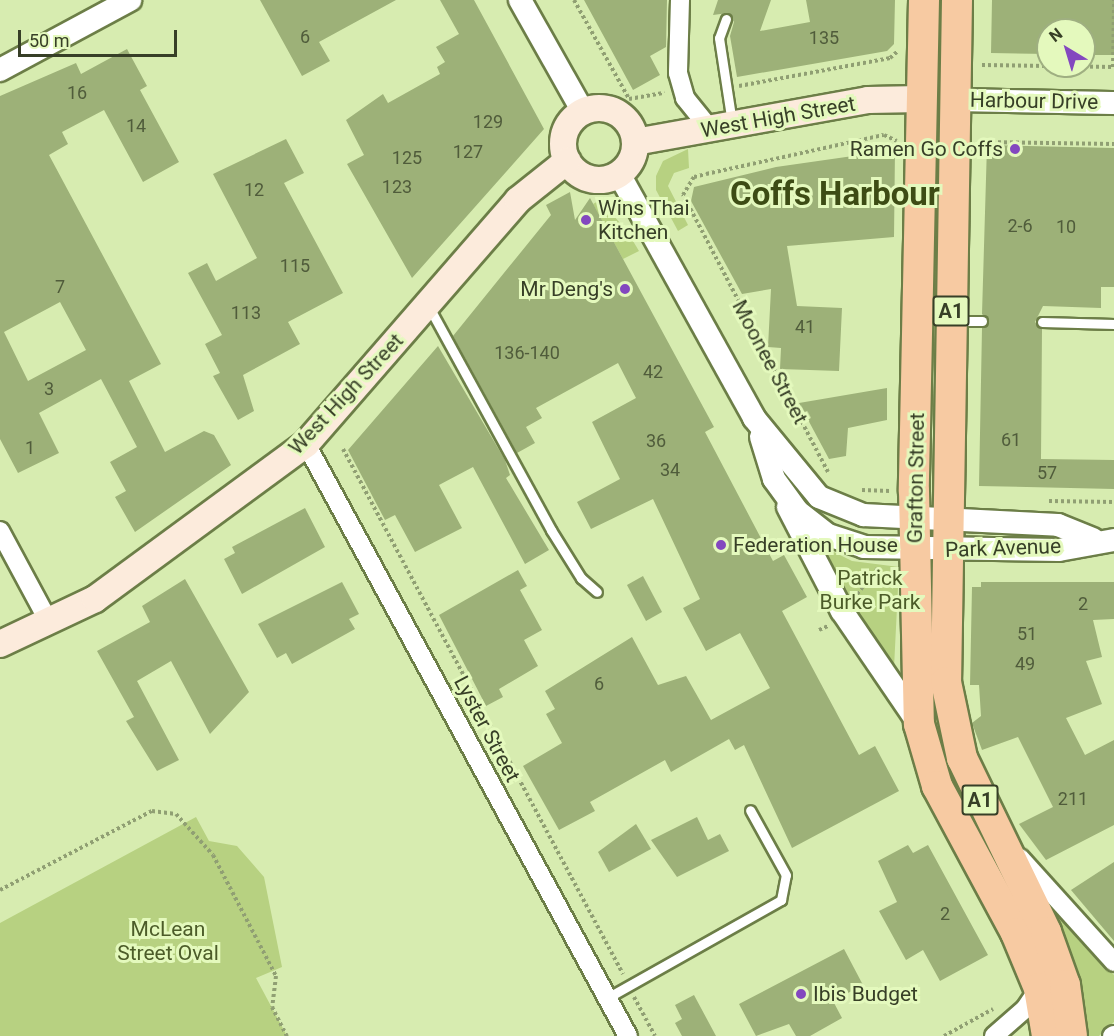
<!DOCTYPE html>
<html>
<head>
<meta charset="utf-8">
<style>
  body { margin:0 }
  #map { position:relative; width:1114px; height:1036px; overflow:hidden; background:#d7ecb0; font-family:Roboto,sans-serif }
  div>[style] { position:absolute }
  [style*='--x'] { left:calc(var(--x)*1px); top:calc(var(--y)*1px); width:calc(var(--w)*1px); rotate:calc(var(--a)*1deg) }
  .green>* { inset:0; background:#b7d181 }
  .building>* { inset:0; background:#9db178 }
  .path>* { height:4px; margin-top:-2px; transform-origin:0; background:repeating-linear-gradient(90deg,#909f73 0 3px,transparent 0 6px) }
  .roads { filter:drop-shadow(2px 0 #6c7e47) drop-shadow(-2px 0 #6c7e47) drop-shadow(0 2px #6c7e47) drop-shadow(0 -2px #6c7e47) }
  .service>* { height:9px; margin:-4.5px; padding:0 4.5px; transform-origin:4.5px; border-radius:4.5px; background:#fff }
  .minor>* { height:18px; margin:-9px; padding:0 9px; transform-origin:9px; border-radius:9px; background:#fff }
  .tertiary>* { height:22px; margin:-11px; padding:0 11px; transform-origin:11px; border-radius:11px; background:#fff }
  .secondary>* { height:26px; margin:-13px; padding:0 13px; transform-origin:13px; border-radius:13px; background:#fcebdc }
  .secondary>.ring { margin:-13px; padding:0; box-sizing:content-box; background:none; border:26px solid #fcebdc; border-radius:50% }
  .trunk>* { height:30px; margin:-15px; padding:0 15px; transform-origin:15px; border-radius:15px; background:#f7caa2 }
  .dots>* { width:16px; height:16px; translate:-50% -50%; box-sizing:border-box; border:3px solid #e4f9bd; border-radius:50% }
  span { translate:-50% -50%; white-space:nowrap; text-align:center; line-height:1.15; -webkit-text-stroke:6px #e4f9bd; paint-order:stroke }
  .number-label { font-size:18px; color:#505c3b }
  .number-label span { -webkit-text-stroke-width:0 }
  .shield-label span { padding:2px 4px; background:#e4f9bd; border:2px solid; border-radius:4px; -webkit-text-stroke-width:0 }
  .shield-label { font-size:20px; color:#373f27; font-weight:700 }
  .street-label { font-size:21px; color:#373f27 }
  .poi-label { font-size:21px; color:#373f27 }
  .right { translate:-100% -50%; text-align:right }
  .left { translate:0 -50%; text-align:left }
  .park-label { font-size:21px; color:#4c5c29 }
  .town-label { font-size:33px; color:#3d4c15; font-weight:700 }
  .north { position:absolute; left:1036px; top:18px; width:60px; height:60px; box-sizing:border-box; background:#e4f9bd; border:2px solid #9faf81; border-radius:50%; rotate:322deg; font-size:16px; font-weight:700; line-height:24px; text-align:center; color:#373f27 }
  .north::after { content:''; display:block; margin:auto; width:21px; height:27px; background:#8348bf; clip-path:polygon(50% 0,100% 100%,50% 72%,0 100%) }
  .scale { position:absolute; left:18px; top:30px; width:159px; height:27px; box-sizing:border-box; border:3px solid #373f27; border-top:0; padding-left:8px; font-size:18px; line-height:21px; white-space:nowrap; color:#373f27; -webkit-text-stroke:4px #e4f9bd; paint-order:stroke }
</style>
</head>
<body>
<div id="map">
  <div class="green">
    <div style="clip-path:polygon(688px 149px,689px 168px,674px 173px,668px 186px,688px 225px,678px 231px,656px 190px,656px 176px,663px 161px)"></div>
    <div style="clip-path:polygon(600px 200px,627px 231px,639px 251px,623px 259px,593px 204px)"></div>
    <div style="clip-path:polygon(814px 542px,852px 561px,899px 567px,894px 668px,877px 652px)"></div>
    <div style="clip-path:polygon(196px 817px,209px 841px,237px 846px,264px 877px,282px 967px,256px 978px,287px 1036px,0 1036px,0 923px)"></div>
    <div style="clip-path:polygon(1056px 919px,1063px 919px,1114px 975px,1114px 1022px,1099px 1036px,1089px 1036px)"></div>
  </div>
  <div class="building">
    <div style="clip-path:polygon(260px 0,396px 0,319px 42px,330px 61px,302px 76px)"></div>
    <div style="clip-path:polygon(440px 0,474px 0,544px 129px,412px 278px,347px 164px,364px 155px,346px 120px,383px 94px,388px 103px,440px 74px,437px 67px,445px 62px,436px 47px,459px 34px)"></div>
    <div style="clip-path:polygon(584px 0,667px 0,666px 47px,650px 56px,660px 75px,633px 90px)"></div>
    <div style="clip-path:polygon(718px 0,771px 0,760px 31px,810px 22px,806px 0,895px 0,894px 44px,887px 51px,737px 77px,730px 36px,734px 22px,728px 13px,713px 15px)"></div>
    <div style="clip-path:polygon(992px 0,1114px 0,1114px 55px,1084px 55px,1084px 30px,1048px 30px,1048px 54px,991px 53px)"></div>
    <div style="clip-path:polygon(evenodd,127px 49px,147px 86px,140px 90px,179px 162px,143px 182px,104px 110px,62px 132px,68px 144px,49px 155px,161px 364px,129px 381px,165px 452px,204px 431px,214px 435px,231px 465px,135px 532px,115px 497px,126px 491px,110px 462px,137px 447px,101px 379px,39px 413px,59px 453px,18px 473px,0 439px,0 96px,76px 63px,81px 74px,127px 49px,60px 302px,86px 350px,28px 381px,4px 332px,60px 302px)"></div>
    <div style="clip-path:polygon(286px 139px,304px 173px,284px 183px,343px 293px,288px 322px,300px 344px,243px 375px,254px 411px,238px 420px,213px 376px,220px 373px,205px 344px,222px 335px,188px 273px,207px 263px,216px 281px,257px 258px,213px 174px)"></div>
    <div style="clip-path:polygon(987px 145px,1114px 148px,1114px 287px,1101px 287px,1101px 308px,1043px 306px,1035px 322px,1042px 329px,1041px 459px,1114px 460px,1114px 489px,979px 486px,982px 328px,989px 322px,982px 314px)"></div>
    <div style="clip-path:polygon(895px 150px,894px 237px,787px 246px,797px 306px,842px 308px,839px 371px,780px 369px,781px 348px,768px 347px,771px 289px,742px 294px,691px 201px,694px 187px,776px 167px)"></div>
    <div style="clip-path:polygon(570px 192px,575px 220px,590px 198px,714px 427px,705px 432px,773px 561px,784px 555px,807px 597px,782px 611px,859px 755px,875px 746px,899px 791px,792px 848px,744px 745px,735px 750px,729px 739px,671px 772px,665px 760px,590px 802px,595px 811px,559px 830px,523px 766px,562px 743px,546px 714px,555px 709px,545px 691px,632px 637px,658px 685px,686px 676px,711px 720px,770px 688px,740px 633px,706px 651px,683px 608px,700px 599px,653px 499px,591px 529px,577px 502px,620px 479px,592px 422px,636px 398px,618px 363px,536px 408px,542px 418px,526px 427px,535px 443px,517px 453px,453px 336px,551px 215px,546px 205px)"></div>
    <div style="clip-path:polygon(438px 346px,505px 460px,510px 475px,506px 478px,549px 550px,525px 564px,473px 467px,439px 485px,462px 528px,415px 552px,395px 515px,385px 520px,348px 450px)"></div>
    <div style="clip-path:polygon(887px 388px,887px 420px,848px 428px,846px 456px,829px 459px,799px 403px)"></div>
    <div style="clip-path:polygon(305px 508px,325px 547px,242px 594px,224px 559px,235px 553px,232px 547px)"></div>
    <div style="clip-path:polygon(518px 570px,527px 586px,520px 590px,542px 630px,524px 640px,538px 666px,499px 689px,503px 697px,486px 706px,439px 615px)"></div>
    <div style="clip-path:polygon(643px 576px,662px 612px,646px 621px,627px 585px)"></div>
    <div style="clip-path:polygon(185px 579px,249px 692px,210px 734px,171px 661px,137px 681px,179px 760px,157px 771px,126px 721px,134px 717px,97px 651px,150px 622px,142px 606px)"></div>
    <div style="clip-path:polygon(342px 582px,359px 614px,349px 619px,355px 629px,292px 664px,286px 653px,277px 658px,258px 624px)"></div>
    <div style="clip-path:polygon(981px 582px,1114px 582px,1114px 619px,1093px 620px,1102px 657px,1086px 661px,1102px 704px,1066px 718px,1085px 755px,1114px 740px,1114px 825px,1046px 860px,1019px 824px,1053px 807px,1018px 737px,982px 750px,972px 723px,981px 716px,979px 685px,970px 685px,972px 587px,981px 587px)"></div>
    <div style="clip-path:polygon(697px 817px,708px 840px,720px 834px,729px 851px,677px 877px,651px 840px)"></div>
    <div style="clip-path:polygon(636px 824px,651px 849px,609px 872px,598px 852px)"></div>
    <div style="clip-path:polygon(908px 845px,913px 853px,928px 845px,988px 955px,940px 981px,923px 950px,906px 960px,879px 911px,897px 902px,878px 861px)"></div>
    <div style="clip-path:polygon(1114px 862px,1114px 941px,1071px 890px)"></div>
    <div style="clip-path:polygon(844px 949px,863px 985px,833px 1001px,842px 1018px,810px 1036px,796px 1036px,789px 1024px,756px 1036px,739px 1004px)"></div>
    <div style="clip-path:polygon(694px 995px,716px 1036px,682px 1036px,675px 1023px,682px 1019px,675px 1005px)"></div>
  </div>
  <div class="path">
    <div style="--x:574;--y:0;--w:113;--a:60.9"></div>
    <div style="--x:629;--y:99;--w:36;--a:-10"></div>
    <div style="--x:982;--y:65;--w:132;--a:0.9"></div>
    <div style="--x:1113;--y:67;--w:67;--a:-89.1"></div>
    <div style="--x:739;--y:86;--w:154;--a:-10.5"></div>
    <div style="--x:890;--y:58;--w:9;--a:-41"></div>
    <div style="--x:980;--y:142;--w:134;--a:0.9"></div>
    <div style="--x:343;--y:449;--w:595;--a:61.93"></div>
    <div style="--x:828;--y:472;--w:313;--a:-117.6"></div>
    <div style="--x:683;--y:195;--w:21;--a:-59"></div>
    <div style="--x:694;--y:177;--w:12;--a:-14"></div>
    <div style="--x:706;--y:174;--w:182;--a:-12.4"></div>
    <div style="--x:884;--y:135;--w:14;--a:25"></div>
    <div style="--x:862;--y:490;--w:28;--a:2"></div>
    <div style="--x:1049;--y:501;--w:65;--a:0.9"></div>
    <div style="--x:857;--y:594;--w:33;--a:-51"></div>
    <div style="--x:819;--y:630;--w:10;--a:-24"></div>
    <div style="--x:0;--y:890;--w:171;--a:-27.5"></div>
    <div style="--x:152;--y:811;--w:24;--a:7"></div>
    <div style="--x:176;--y:814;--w:55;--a:47.9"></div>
    <div style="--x:213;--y:855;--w:136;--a:62.5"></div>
    <div style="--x:276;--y:976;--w:31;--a:97"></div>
    <div style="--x:272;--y:1007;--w:33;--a:63"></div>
    <div style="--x:634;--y:997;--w:44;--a:61.7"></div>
    <div style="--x:944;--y:1036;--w:56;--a:-28.9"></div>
  </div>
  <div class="roads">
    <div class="service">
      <div style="--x:726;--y:19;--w:20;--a:110"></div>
      <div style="--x:719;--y:38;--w:86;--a:81.3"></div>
      <div style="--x:429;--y:307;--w:254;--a:61.3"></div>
      <div style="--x:551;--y:530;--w:57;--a:58"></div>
      <div style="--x:581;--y:578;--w:21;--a:41"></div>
      <div style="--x:957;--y:321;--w:25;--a:0"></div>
      <div style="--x:1042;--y:322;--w:72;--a:1.6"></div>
      <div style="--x:607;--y:998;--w:200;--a:-29.4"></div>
      <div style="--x:781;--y:900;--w:25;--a:-79"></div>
      <div style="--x:786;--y:875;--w:74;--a:-119"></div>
    </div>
    <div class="minor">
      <div style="--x:680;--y:0;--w:73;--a:91.6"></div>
      <div style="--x:678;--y:73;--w:26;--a:74"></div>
      <div style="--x:685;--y:98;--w:38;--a:51"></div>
      <div style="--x:306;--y:444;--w:674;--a:61.46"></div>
      <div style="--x:0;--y:531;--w:103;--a:61.7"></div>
      <div style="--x:1020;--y:858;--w:140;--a:47.9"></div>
      <div style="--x:994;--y:1036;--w:41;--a:-41.1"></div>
      <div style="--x:1025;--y:1009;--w:25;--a:-56"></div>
      <div style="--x:1112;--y:1036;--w:2;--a:-27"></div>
    </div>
    <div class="tertiary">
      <div style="--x:520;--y:0;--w:129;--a:60.6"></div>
      <div style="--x:0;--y:70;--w:148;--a:-28.3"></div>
      <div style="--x:953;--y:100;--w:161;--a:1.1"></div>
      <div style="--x:619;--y:174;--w:279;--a:61"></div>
      <div style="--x:754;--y:418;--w:102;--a:50.6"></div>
      <div style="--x:819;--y:497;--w:48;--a:22.2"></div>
      <div style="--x:863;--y:515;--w:195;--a:2.9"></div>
      <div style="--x:1058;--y:525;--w:38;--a:22"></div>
      <div style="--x:761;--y:437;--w:44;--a:72.8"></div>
      <div style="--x:774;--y:479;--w:39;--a:54"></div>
      <div style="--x:797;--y:511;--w:39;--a:38"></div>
      <div style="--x:828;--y:535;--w:38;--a:18"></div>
      <div style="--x:864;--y:547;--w:195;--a:0.9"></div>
      <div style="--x:1059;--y:550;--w:56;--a:-10.3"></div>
      <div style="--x:788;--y:507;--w:117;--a:62.6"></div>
      <div style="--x:842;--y:611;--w:137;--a:55.7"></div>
    </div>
    <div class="secondary">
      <div class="ring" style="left:563px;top:108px;width:46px;height:46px"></div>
      <div style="--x:635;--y:142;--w:237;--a:-10.2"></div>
      <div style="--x:868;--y:100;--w:53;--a:-1.1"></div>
      <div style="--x:0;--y:644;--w:105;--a:-25.3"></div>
      <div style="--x:95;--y:599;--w:262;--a:-36.3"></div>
      <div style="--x:306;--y:444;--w:323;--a:-49"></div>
      <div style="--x:518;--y:200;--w:63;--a:-38.5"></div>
    </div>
    <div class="trunk">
      <div style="--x:924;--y:0;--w:491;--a:91.2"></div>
      <div style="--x:914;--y:491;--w:233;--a:88.8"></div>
      <div style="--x:919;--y:724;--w:65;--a:73.8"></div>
      <div style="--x:937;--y:786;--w:167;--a:61.7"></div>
      <div style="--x:1016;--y:933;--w:60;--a:67.3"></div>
      <div style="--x:1039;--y:988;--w:49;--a:80.5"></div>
      <div style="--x:957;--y:0;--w:682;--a:90.92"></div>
      <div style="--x:946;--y:682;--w:78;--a:78.1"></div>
      <div style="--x:962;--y:758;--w:193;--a:64.2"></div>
      <div style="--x:1046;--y:932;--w:56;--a:70.3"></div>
      <div style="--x:1065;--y:985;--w:51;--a:82.2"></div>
    </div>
  </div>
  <div class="dots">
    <div style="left:1015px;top:149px;background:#8348bf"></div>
    <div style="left:586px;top:220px;background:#8348bf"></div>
    <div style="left:625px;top:289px;background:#8348bf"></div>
    <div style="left:721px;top:545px;background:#8348bf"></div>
    <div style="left:801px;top:994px;background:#8348bf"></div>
  </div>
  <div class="number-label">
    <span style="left:305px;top:37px">6</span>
    <span style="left:824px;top:38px">135</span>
    <span style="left:77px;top:93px">16</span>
    <span style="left:488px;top:122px">129</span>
    <span style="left:136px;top:126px">14</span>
    <span style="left:468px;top:152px">127</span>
    <span style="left:407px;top:158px">125</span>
    <span style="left:397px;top:187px">123</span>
    <span style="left:254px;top:190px">12</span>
    <span style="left:1020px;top:226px">2-6</span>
    <span style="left:1066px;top:227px">10</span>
    <span style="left:295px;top:266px">115</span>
    <span style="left:60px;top:287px">7</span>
    <span style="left:246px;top:313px">113</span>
    <span style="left:805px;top:327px">41</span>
    <span style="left:527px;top:353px">136-140</span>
    <span style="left:653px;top:372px">42</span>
    <span style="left:49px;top:389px">3</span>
    <span style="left:1011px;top:440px">61</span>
    <span style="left:656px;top:441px">36</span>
    <span style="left:30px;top:448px">1</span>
    <span style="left:670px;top:470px">34</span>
    <span style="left:1047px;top:473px">57</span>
    <span style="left:1083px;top:604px">2</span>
    <span style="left:1027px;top:634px">51</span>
    <span style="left:1025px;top:664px">49</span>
    <span style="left:599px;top:684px">6</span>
    <span style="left:1073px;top:799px">211</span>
    <span style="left:945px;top:914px">2</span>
  </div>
  <div class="shield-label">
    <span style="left:951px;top:311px">A1</span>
    <span style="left:980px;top:800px">A1</span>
  </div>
  <div class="street-label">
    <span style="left:1034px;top:101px;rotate:1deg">Harbour Drive</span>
    <span style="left:778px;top:117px;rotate:-10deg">West High Street</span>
    <span style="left:770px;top:362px;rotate:62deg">Moonee Street</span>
    <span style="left:346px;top:394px;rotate:-47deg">West High Street</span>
    <span style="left:916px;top:478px;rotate:-89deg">Grafton Street</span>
    <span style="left:1003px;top:548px;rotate:-2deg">Park Avenue</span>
    <span style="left:487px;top:729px;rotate:62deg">Lyster Street</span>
  </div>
  <div class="poi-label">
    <span class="right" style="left:1003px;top:149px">Ramen Go Coffs</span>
    <span class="left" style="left:598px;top:220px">Wins Thai<br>Kitchen</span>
    <span class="right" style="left:613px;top:289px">Mr Deng's</span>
    <span class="left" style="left:733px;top:545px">Federation House</span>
    <span class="left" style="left:813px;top:994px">Ibis Budget</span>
  </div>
  <div class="park-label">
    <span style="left:870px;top:590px">Patrick<br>Burke Park</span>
    <span style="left:168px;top:941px">McLean<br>Street Oval</span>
  </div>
  <div class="town-label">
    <span style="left:835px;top:194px">Coffs Harbour</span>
  </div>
  <div class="north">N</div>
  <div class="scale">50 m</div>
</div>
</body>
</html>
